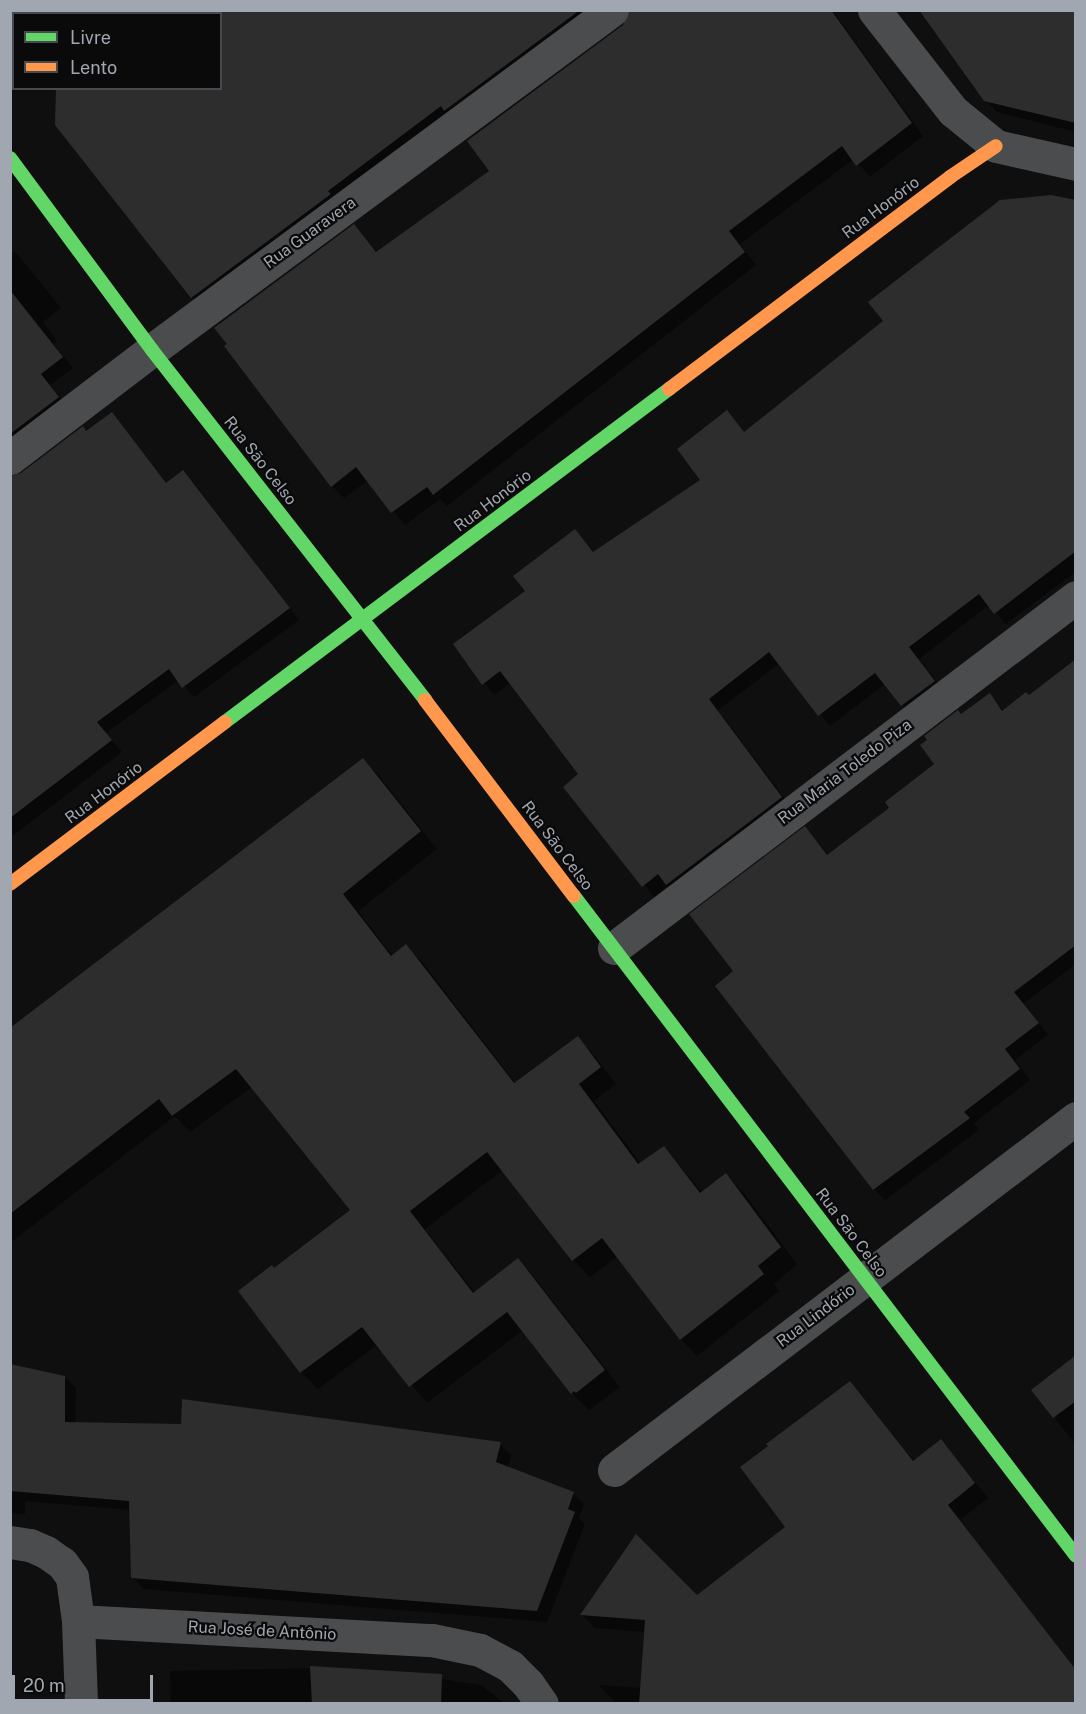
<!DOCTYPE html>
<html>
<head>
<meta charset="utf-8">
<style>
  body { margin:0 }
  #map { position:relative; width:1086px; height:1714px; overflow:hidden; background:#0f0f10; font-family:"Public Sans",sans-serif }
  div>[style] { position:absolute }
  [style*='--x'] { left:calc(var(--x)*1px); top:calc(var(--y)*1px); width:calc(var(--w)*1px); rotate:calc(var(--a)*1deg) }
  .shadow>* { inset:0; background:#0007 }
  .building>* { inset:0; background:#2d2d2e }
  .street>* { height:33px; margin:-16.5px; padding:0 16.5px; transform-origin:16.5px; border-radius:16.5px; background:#4a4c4e }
  .fast>* { height:14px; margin:-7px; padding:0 7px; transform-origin:7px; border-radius:7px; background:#63d668 }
  .slow>* { height:14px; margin:-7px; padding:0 7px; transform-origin:7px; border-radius:7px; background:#ff974d }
  span { translate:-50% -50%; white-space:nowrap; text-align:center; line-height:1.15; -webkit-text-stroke:4.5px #0a0a0b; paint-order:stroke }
  .street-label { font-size:16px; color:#a1a7b0 }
  .frame { position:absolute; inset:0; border:12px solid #a1a7b0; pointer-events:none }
  .legend { position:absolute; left:12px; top:12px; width:210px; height:78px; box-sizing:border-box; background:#0a0a0b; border:2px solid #46494d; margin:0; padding:8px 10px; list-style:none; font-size:18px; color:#a1a7b0 }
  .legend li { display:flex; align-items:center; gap:12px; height:30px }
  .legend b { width:30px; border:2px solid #46494d }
  .scale { position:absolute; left:12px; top:1675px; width:141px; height:27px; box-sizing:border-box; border:3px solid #a1a7b0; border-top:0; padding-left:8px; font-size:18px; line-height:21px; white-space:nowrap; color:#a1a7b0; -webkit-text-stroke:4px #0a0a0b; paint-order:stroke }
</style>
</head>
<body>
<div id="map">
  <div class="shadow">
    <div style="clip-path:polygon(167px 10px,609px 10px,204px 309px,192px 297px,220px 88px,220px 14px,169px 14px)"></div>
    <div style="clip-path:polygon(694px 10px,832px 10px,923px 136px,870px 177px,854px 159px,740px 244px,756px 265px,447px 506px,440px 499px,405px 525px,368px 480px,344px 498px,332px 486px,354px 226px,378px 253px,491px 171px,624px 26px)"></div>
    <div style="clip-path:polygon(1076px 10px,1076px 132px,997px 112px,985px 100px)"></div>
    <div style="clip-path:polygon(1076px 202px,1076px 575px,1074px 573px,1006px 624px,989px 605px,919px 659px,945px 692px,913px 716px,885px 684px,830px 726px,780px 663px,718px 710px,792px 808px,678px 895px,669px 885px,654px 897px,565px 787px,581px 775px,510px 683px,494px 695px,455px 645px,527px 592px,575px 531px,595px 553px,702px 480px,727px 412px,745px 433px)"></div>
    <div style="clip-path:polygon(15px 251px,61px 308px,43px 322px,57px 341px,53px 344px,73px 368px,50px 385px,69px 408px,10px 453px,10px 254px)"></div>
    <div style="clip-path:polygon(111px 414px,167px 484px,183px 472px,194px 483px,299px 620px,194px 697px,179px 680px,106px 733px,122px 752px,10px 838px,10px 478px,22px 475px)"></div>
    <div style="clip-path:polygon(1076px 661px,1076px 964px,1024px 1003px,1048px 1035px,1015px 1060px,1030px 1080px,974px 1123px,979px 1130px,885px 1200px,874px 1189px,735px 971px,805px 828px,829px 856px,891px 808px,936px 764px,961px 715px,990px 695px,1004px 711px,1029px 697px)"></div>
    <div style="clip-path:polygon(363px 760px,380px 777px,437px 849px,358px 911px,393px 956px,406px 946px,423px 963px,516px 1084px,578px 1038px,594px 1055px,616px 1084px,594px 1101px,641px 1164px,664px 1148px,703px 1193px,726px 1175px,743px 1192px,797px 1264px,774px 1284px,779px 1291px,697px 1356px,681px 1339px,618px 1256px,590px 1277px,573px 1260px,503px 1170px,425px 1229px,475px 1293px,518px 1260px,534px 1277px,620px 1387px,589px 1410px,572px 1393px,523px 1330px,427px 1403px,378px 1344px,318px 1389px,301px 1372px,240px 1291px,274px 1270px,352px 1210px,252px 1087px,190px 1132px,175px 1116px,10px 1243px,10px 1030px)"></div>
    <div style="clip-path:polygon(1076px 1357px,1076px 1445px,1033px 1390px)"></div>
    <div style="clip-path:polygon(10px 1365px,65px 1377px,76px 1388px,75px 1424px,500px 1444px,511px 1455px,508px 1468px,573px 1494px,584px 1504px,579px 1518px,585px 1524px,547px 1622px,144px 1589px,133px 1578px,130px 1510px,25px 1501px,25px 1514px,10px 1513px)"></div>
    <div style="clip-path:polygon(850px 1383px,915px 1462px,941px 1441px,988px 1498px,960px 1520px,1076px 1671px,1076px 1704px,616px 1704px,599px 1685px,642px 1688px,646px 1632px,595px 1628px,582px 1615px,697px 1597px,787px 1527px)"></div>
    <div style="clip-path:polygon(322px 1668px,395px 1672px,481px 1685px,505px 1704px,171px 1704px,170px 1671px)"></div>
  </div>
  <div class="building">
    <div style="clip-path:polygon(220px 10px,580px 10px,444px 111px,441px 106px,328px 191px,331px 194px,191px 298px,55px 125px,56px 88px,220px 88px)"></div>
    <div style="clip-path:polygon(630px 10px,831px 10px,912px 123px,856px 166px,842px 146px,729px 231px,745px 252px,433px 495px,427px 487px,391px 513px,356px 467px,331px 487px,224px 346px,227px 344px,214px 328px,354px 224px,376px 252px,489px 171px,467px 141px,623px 25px)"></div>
    <div style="clip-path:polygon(919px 10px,1076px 10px,1076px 123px,984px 101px)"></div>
    <div style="clip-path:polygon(1051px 195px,1076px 200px,1076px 551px,994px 614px,979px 594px,909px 647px,935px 681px,901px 706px,875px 673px,818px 716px,769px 652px,709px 699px,782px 797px,666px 885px,658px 874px,642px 887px,563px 787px,578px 774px,500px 671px,482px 685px,453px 644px,525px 591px,513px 576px,575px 529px,593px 552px,700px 480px,677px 449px,727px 410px,744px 432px,883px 321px,868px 302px,1000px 200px)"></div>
    <div style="clip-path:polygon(10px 290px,63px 357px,41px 374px,59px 397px,10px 434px)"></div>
    <div style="clip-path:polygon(112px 412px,166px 483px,183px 470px,290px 608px,182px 688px,169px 669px,97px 722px,112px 740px,10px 818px,10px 476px,21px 473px,83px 426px,86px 431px)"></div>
    <div style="clip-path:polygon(1076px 659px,1076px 945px,1014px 992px,1039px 1023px,1005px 1049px,1020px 1069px,964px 1112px,970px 1118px,873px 1190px,715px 986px,733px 971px,689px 914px,805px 826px,827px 855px,889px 808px,885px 802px,934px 764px,920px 745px,927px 740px,924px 736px,958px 710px,961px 714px,990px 693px,1002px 711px,1026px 692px,1029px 695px)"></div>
    <div style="clip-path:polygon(363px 758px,421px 831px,343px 894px,391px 956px,406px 944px,514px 1083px,578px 1036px,601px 1067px,579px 1084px,638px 1164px,664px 1146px,700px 1193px,726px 1173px,781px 1247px,758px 1266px,764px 1274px,680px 1340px,602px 1238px,572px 1261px,487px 1152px,410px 1211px,473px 1293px,518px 1258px,605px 1370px,576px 1393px,574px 1391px,571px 1394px,507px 1312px,409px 1387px,362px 1327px,300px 1373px,238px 1291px,272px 1265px,274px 1268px,350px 1210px,236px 1069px,172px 1116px,159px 1099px,10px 1214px,10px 1028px)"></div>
    <div style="clip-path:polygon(1076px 1355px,1076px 1401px,1053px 1418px,1031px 1390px)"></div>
    <div style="clip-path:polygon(10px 1364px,65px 1376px,65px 1422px,181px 1424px,182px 1399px,501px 1442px,496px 1462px,574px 1492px,568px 1509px,575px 1512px,537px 1611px,131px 1578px,129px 1501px,10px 1491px)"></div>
    <div style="clip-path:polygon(850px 1381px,913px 1461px,941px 1439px,975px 1483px,948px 1505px,1076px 1670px,1076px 1704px,639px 1704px,645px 1620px,580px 1615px,636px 1534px,697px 1595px,785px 1527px,740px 1467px,768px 1446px,766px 1444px)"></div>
    <div style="clip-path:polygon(310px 1666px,442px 1674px,441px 1704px,312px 1704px)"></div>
  </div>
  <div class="street">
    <div style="--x:874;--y:10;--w:128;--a:52"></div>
    <div style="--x:953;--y:111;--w:55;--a:39.1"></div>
    <div style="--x:996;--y:146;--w:82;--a:12.7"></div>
    <div style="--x:10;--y:458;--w:178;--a:-37.3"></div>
    <div style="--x:152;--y:350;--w:572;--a:-36.47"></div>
    <div style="--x:614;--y:948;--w:580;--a:-37.23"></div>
    <div style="--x:614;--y:1470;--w:581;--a:-37.3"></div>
    <div style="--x:10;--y:1542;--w:20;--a:9"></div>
    <div style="--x:30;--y:1545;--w:17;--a:24"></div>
    <div style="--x:46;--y:1552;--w:19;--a:35"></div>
    <div style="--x:62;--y:1563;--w:17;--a:54"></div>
    <div style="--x:72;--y:1577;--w:44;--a:82.2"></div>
    <div style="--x:78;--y:1621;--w:355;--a:3.1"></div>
    <div style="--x:432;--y:1640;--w:49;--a:11.8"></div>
    <div style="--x:480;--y:1650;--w:34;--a:28"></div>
    <div style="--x:510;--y:1666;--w:25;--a:45"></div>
    <div style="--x:528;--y:1684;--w:24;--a:55"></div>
    <div style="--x:78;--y:1621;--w:83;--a:87.9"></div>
  </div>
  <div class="fast">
    <div style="--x:33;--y:14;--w:6;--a:-39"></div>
    <div style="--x:10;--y:29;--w:4;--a:-27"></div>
    <div style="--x:10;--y:158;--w:239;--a:53.5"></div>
    <div style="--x:152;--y:350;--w:444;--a:52"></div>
    <div style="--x:225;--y:722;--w:555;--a:-36.87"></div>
    <div style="--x:574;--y:896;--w:829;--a:52.74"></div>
  </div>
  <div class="slow">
    <div style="--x:669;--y:389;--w:352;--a:-37"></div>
    <div style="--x:950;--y:177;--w:55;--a:-34"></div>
    <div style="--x:425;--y:700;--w:246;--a:52.8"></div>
    <div style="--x:10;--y:884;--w:269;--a:-37"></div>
  </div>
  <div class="street-label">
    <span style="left:881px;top:208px;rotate:-37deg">Rua Honório</span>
    <span style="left:310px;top:233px;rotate:-36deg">Rua Guaravera</span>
    <span style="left:260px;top:461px;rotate:52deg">Rua São Celso</span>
    <span style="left:493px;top:501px;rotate:-37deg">Rua Honório</span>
    <span style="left:845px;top:772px;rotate:-37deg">Rua Maria Toledo Piza</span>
    <span style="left:104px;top:793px;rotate:-37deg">Rua Honório</span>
    <span style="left:557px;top:846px;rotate:53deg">Rua São Celso</span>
    <span style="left:851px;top:1233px;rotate:53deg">Rua São Celso</span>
    <span style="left:816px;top:1316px;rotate:-37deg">Rua Lindório</span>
    <span style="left:262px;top:1631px;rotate:3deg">Rua José de Antônio</span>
  </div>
  <div class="frame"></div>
  <ul class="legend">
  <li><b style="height:8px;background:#63d668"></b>Livre</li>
  <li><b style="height:8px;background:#ff974d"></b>Lento</li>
  </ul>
  <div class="scale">20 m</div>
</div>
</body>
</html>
